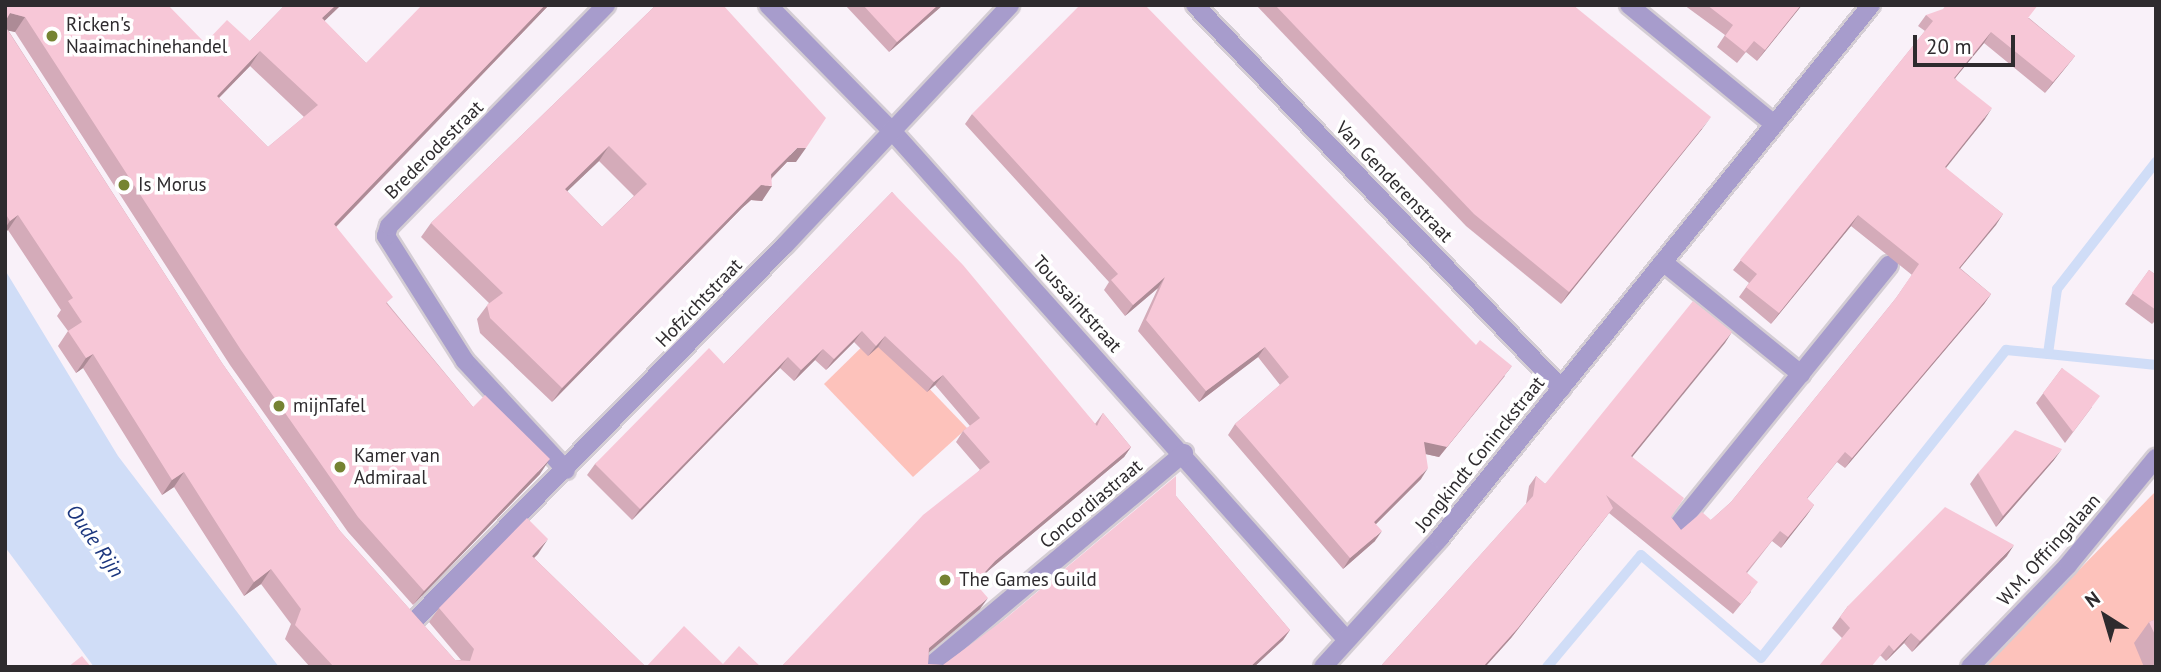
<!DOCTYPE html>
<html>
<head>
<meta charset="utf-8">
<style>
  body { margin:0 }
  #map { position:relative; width:2161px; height:672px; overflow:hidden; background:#f9f1f9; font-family:"PT Sans",sans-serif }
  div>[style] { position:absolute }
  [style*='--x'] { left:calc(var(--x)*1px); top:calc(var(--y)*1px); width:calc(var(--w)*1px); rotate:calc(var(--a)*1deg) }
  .green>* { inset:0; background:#fdc2bb }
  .water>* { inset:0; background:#d0ddf7 }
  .stream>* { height:10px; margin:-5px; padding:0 5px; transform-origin:5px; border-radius:5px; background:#d0ddf7 }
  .roads { filter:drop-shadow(2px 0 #d4cdd4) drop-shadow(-2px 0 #d4cdd4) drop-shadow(0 2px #d4cdd4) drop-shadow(0 -2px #d4cdd4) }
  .minor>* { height:18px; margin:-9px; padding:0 9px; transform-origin:9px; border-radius:9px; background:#a79ccc }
  .wall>* { inset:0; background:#d4abb9 }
  .shaded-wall>* { inset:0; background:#ad8b96 }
  .building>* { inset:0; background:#f7c7d7 }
  .dots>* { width:19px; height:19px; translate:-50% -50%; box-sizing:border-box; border:4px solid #fff; border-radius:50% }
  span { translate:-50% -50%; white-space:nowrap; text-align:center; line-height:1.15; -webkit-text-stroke:7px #fff; paint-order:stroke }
  .poi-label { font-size:19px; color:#2e2b2e }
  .left { translate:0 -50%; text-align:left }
  .street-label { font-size:19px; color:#2e2b2e }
  .water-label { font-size:21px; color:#1b367e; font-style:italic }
  .frame { position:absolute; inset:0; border:7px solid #2e2b2e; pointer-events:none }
  .north { position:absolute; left:2070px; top:581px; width:70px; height:70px; -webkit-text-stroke:5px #fff; paint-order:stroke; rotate:323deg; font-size:19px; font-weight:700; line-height:28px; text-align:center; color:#2e2b2e }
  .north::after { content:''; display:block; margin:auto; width:24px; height:32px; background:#2e2b2e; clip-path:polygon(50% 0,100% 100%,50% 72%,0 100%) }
  .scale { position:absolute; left:1913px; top:35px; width:102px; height:32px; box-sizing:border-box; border:4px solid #2e2b2e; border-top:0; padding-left:9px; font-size:21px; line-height:24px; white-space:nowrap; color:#2e2b2e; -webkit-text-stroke:5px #fff; paint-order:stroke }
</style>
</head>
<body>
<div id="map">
  <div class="green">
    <div style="clip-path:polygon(876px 333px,967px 428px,913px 477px,824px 384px)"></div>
    <div style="clip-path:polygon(2156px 491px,2156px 667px,1984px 667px)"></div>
  </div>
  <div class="water">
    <div style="clip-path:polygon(5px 270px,118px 456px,279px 667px,94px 667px,5px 547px)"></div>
  </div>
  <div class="stream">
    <div style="--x:2048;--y:354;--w:109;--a:5.8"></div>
    <div style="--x:1547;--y:667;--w:146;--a:-50"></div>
    <div style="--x:1641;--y:555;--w:158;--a:40.6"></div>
    <div style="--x:1761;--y:658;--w:394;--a:-51.5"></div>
    <div style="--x:2006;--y:350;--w:42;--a:5.4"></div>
    <div style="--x:2048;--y:354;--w:66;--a:-82.1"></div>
    <div style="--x:2057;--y:289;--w:161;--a:-52.1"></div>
  </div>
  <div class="roads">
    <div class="minor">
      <div style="--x:768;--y:5;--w:178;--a:45.5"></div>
      <div style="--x:893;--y:132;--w:680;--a:48.22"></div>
      <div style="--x:1195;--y:5;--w:530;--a:46.3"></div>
      <div style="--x:1629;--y:5;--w:188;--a:39.4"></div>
      <div style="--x:1663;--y:262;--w:178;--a:39.1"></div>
      <div style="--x:566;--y:470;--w:149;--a:-132.8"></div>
      <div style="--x:465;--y:361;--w:148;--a:-122.3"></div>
      <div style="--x:386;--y:236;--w:10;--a:-73"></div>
      <div style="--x:389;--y:226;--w:310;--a:-45.5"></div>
      <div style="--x:1675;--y:529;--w:340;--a:-51"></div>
      <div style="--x:411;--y:624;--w:532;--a:-45.38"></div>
      <div style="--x:785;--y:245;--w:329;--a:-46.8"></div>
      <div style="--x:929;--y:667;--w:333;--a:-40"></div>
      <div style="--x:1323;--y:667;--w:173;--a:-47.8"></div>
      <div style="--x:1439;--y:539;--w:687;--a:-51.03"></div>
      <div style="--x:1970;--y:667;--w:141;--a:-46.1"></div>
      <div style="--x:2068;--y:565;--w:139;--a:-50.6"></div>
    </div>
  </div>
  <div class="wall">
    <div style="clip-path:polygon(evenodd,5px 5px,205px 43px,250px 41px,284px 6px,282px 5px,341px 5px,324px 21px,366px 63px,549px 5px,336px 227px,388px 304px,473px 407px,540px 474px,413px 605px,348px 532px,230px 365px,15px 32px,8px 30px,222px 363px,340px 531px,455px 660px,461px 660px,429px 622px,439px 608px,538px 554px,534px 558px,646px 667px,310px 667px,285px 639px,291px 624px,261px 584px,244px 596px,174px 487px,162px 495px,83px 368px,76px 373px,58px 346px,68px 331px,57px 316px,61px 310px,8px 230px,5px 232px,5px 5px,250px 66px,304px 117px,268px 147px,219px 98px,250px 66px)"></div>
    <div style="clip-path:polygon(evenodd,656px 5px,796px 162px,787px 162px,772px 178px,762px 201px,751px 200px,742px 208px,552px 402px,480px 333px,477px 319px,489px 303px,421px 237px,431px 223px,656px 5px,599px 161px,634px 196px,602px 227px,567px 191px,599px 161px)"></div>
    <div style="clip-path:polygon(845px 5px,943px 5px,889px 52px)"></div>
    <div style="clip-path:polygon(1256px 5px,1573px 5px,1702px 129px,1561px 304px,1466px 226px)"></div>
    <div style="clip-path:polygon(1684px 5px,1802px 5px,1757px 61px,1746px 52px,1737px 63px,1717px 47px,1725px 35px)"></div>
    <div style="clip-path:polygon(1926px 15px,2029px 18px,2075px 56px,2045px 93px,1984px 43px,1955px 78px,1985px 119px,1945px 168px,2003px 214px,1960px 268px,1991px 294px,1984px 304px,1845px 468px,1837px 462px,1807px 499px,1814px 505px,1781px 548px,1772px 541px,1747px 573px,1751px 592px,1733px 614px,1609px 513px,1511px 638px,1485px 667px,1380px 667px,1526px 504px,1529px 486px,1536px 476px,1545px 484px,1732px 332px,1632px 457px,1671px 517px,1681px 530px,1711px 520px,1731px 502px,1896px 298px,1912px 275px,1851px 226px,1771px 324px,1739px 297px,1749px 283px,1733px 270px,1925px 31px,1918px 26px)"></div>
    <div style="clip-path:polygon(972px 114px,1505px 376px,1439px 457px,1426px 454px,1421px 479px,1376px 524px,1375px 541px,1343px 569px,1228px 435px,1235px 424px,1280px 385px,1258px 357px,1199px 402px,1138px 331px,1158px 288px,1125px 316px,1104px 290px,1109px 282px,965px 124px)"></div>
    <div style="clip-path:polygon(892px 192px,1095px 424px,1103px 413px,1131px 447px,1124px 457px,988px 571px,976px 584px,980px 609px,929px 652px,928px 664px,943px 665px,1176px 496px,1290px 630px,1283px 640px,1254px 667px,781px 667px,980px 470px,956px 442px,963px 431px,970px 426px,935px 385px,927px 392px,878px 347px,868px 356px,854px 342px,826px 370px,815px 360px,794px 381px,780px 368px,632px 520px,587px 475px,595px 464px,724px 364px)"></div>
    <div style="clip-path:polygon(2149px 270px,2156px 275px,2156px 320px,2152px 324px,2125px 304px)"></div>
    <div style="clip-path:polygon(2062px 368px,2092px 407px,2065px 443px,2036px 403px)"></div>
    <div style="clip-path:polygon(2054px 460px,1996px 527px,1970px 484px,1978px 473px)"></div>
    <div style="clip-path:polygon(2007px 556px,1912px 652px,1904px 643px,1886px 661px,1881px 656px,1842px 638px,1832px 628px,1848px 606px)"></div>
    <div style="clip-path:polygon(2156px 619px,2156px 667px,2144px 667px,2134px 643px,2149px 622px)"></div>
  </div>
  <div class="shaded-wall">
    <div style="clip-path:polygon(336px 5px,341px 5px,312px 33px,322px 18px)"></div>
    <div style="clip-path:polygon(545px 5px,549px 5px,324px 239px,334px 224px)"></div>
    <div style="clip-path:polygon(938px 5px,943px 5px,889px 52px,897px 42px)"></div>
    <div style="clip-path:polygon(1801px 5px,1802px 5px,1757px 61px,1765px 50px)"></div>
    <div style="clip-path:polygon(10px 13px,25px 17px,15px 32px,5px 30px,5px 20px)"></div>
    <div style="clip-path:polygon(1991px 32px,1984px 43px,1947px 88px,1954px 78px)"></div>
    <div style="clip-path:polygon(260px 51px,250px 66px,206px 111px,217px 96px)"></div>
    <div style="clip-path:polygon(2075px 56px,2067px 66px,2045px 93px,2053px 82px)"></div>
    <div style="clip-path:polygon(1992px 108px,1985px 119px,1938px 178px,1945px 167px)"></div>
    <div style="clip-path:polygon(1711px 117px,1702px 129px,1561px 304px,1569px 292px)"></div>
    <div style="clip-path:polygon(609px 146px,599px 161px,555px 203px,565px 189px)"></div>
    <div style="clip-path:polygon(797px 148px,806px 148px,796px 162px,787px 162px,764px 186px,772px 186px,762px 201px,751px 200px,742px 208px,552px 402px,562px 388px)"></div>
    <div style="clip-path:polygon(2003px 214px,1996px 225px,1952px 278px,1959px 268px)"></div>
    <div style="clip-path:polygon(18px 215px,8px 230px,5px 232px,5px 228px,10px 221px)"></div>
    <div style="clip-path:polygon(1858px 215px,1851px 226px,1771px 324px,1779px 313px)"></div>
    <div style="clip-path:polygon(1165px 277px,1158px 288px,1125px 316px,1133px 305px)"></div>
    <div style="clip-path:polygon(1991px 294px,1984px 304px,1845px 468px,1852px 458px)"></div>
    <div style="clip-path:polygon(862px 331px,854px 342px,826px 370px,834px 359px)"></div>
    <div style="clip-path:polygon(1732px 332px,1725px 343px,1624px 467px,1631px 456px)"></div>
    <div style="clip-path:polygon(885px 336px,878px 347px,868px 356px,876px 346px)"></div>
    <div style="clip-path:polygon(1265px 347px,1258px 357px,1199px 402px,1206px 391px)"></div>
    <div style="clip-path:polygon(823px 349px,815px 360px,794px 381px,801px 370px)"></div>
    <div style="clip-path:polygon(93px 354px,83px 368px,76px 373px,86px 358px)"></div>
    <div style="clip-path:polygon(788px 357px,780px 368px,632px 520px,640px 509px)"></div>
    <div style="clip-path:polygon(1512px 366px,1439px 457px,1416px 452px,1424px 442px)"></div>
    <div style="clip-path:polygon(943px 375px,935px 385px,927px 392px,934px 382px)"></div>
    <div style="clip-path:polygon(1131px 447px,1124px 457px,988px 571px,967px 594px,975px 583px,995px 561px)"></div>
    <div style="clip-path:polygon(2062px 449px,2054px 460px,1996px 527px,2003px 516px)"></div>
    <div style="clip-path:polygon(550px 459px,540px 474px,413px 605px,424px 591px)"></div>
    <div style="clip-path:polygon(1428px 468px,1421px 479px,1367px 533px,1374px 522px)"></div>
    <div style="clip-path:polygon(184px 472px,174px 487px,162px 495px,172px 480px)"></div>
    <div style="clip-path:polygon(1814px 505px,1807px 515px,1781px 548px,1788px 537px)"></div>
    <div style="clip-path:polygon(1613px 508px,1511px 638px,1485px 667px,1483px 667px)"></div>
    <div style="clip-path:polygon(1382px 531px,1375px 541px,1343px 569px,1350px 558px)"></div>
    <div style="clip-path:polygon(548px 539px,538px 554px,521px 570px,532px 556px)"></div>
    <div style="clip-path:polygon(2014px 545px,2007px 556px,1912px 652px,1920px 641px)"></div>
    <div style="clip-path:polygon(271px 569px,261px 584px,244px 596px,254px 582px)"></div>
    <div style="clip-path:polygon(988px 598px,980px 609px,921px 659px,929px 648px)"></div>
    <div style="clip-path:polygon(1290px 630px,1283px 640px,1254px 667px,1250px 667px)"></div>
    <div style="clip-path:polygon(1911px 633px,1904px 643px,1886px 661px,1894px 651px)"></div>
  </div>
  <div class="building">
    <div style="clip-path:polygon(evenodd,5px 5px,168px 5px,205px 43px,227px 20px,250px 41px,285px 5px,336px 5px,322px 18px,366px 63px,422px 5px,545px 5px,334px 224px,393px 297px,386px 303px,473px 407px,485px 395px,550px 459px,424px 591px,358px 517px,241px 350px,25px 17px,10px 13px,5px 22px,5px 5px,260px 51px,318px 105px,268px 147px,217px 96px,260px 51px)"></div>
    <div style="clip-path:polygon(evenodd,656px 5px,723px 5px,826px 118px,806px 148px,797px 148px,771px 174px,772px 186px,761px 185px,752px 194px,562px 388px,490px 318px,487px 305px,503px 293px,431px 223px,656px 5px,609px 146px,647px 184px,602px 227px,565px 189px,609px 146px)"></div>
    <div style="clip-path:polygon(863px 5px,938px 5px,897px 42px)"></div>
    <div style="clip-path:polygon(1080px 5px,1145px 5px,1476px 345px,1480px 340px,1512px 366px,1447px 447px,1424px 442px,1428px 468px,1374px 522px,1382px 531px,1350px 558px,1235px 424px,1289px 377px,1265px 347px,1206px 391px,1146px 320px,1165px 277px,1133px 305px,1111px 280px,1118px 274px,972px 114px)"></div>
    <div style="clip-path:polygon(1275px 5px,1573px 5px,1711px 117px,1569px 292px,1474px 214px)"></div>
    <div style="clip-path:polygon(1707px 5px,1801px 5px,1765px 50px,1754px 41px,1745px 52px,1725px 36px,1733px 25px)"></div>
    <div style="clip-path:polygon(1946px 5px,2038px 5px,2028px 18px,2075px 56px,2053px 82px,1991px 32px,1954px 78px,1992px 108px,1945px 167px,2003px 214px,1959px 268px,1991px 294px,1852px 458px,1845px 452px,1807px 498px,1814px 505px,1788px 537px,1780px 531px,1746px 572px,1758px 582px,1741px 604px,1606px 495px,1613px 508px,1518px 628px,1483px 667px,1380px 667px,1533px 496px,1536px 476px,1545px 484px,1693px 301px,1732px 332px,1631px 456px,1684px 498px,1671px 517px,1681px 530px,1702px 512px,1711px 520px,1731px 502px,1896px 298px,1919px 264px,1858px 215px,1779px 313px,1746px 287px,1757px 274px,1740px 260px,1933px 21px,1926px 15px,1943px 9px)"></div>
    <div style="clip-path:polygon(5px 26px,222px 363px,340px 531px,455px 660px,470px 661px,474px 649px,439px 608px,527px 518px,548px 539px,532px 556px,646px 667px,334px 667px,295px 625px,301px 609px,271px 569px,254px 582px,184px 472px,172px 480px,93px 354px,86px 358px,68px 331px,82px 322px,68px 301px,73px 298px,18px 215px,10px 221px,5px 213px)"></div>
    <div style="clip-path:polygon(892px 192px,963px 265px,1097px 426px,1103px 413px,1131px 447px,995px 561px,975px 583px,988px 598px,929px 648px,928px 664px,943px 665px,1005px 619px,1176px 476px,1176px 496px,1290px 630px,1250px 667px,781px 667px,923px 515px,990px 462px,963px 431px,980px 418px,943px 375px,934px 382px,885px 336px,876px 346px,862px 331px,834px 359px,823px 349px,801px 370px,788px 357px,640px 509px,595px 464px,709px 348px,724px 364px)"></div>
    <div style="clip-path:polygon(2149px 270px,2156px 275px,2156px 310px,2132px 293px)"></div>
    <div style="clip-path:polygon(2062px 368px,2100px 396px,2073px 432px,2043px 393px)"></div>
    <div style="clip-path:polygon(2015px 430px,2062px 449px,2003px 516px,1978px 473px)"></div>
    <div style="clip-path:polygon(1945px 507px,2014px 545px,1920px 641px,1911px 633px,1894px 651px,1889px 645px,1871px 667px,1818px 667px,1850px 628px,1840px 617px,1848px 606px)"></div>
    <div style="clip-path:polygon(2156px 619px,2156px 637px,2149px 622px)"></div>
    <div style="clip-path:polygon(684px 626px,723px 664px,739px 646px,761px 667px,646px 667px)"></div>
    <div style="clip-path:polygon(82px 656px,91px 667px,68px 667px)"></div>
  </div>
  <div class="dots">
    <div style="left:52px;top:36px;background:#758332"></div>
    <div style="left:124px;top:185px;background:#758332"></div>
    <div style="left:279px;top:406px;background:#758332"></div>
    <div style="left:340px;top:467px;background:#758332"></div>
    <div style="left:945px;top:580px;background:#758332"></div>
  </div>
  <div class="poi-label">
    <span class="left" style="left:66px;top:36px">Ricken's<br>Naaimachinehandel</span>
    <span class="left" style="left:138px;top:185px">Is Morus</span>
    <span class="left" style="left:293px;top:406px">mijnTafel</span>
    <span class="left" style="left:354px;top:467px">Kamer van<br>Admiraal</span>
    <span class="left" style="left:959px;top:580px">The Games Guild</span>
  </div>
  <div class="street-label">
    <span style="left:434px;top:150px;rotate:-45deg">Brederodestraat</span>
    <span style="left:1394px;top:182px;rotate:46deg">Van Genderenstraat</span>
    <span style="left:699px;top:303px;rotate:-46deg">Hofzichtstraat</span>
    <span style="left:1077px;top:304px;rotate:48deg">Toussaintstraat</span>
    <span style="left:1480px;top:454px;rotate:-51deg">Jongkindt Coninckstraat</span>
    <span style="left:1091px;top:504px;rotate:-40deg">Concordiastraat</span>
    <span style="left:2049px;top:550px;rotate:-48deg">W.M. Offringalaan</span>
  </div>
  <div class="water-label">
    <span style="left:95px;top:541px;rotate:55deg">Oude Rijn</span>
  </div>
  <div class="frame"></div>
  <div class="north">N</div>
  <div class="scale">20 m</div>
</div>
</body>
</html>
